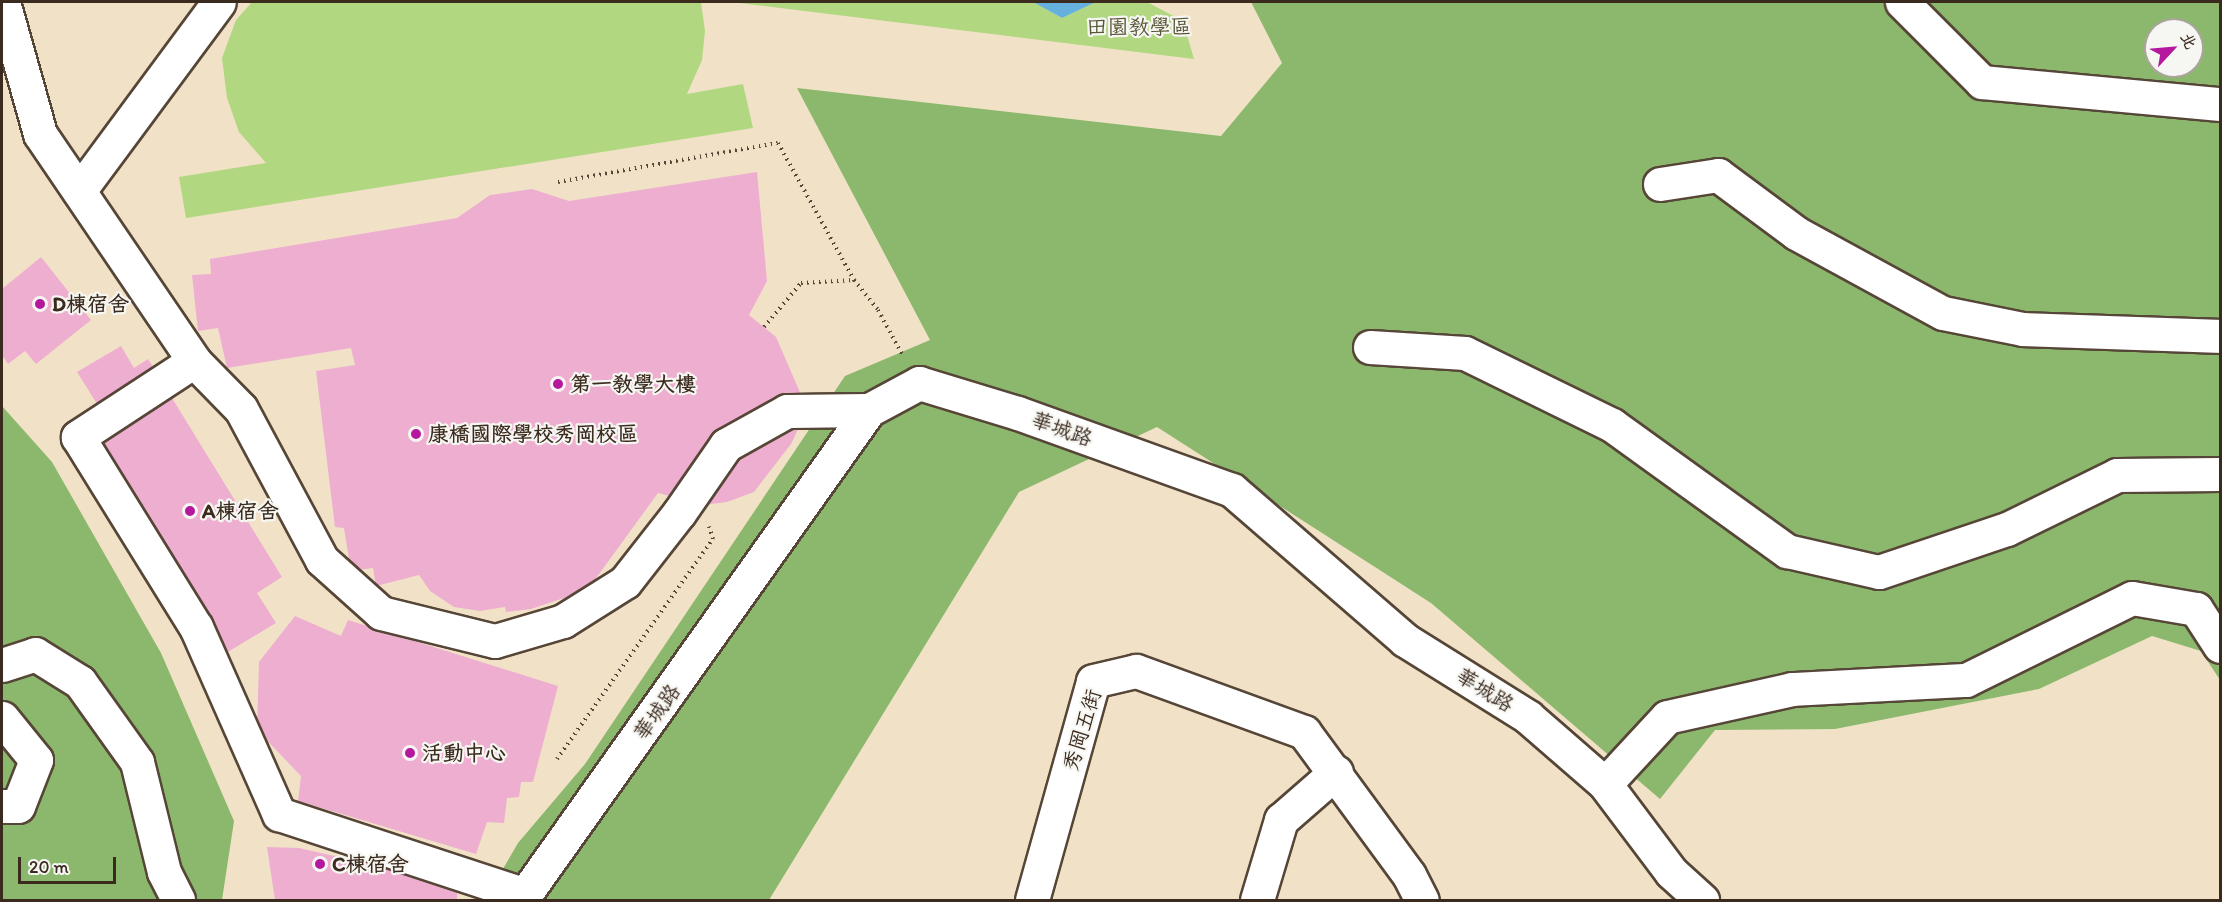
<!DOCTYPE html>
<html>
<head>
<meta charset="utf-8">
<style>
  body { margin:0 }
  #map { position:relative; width:2222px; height:902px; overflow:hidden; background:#f1e2c7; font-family:Itim,"LXGW WenKai TC",sans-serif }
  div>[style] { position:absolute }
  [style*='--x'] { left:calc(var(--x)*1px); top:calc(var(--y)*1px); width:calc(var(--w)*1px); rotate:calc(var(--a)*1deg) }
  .green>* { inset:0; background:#b1d780 }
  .forest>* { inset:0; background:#8cb86e }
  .water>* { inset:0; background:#66b0de }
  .building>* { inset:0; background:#edaed0 }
  .path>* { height:4px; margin-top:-2px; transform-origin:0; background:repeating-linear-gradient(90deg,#564637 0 1.5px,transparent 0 6px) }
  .roads { filter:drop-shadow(2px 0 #564637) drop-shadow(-2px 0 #564637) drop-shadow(0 2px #564637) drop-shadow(0 -2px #564637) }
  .minor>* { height:33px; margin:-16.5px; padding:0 16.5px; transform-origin:16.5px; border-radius:16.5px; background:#fff }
  .dots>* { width:16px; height:16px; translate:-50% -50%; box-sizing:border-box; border:3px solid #f6f6f2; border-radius:50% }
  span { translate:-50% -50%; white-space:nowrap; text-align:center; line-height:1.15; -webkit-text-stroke:4.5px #f6f6f2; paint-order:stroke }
  .park-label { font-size:21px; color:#585536 }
  .poi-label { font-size:21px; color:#3b2a1e; font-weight:700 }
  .left { translate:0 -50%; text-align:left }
  .street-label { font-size:21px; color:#3b2a1e }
  .frame { position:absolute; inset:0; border:3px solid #3b2a1e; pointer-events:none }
  .north { position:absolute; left:2144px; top:18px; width:60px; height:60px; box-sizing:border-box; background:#f6f6f2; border:2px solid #aba49d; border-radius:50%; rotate:64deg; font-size:16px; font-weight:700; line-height:24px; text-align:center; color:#3b2a1e }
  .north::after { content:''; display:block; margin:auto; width:21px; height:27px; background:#b5179e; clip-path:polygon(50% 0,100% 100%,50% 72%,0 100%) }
  .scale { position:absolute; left:18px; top:857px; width:98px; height:27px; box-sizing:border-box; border:3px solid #3b2a1e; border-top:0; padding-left:8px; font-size:18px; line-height:21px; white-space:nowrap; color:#3b2a1e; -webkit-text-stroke:4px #f6f6f2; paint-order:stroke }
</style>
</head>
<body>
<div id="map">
  <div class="green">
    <div style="clip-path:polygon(252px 2px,701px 2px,705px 31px,702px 60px,687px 94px,743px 84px,753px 128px,186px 218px,179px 177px,266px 163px,239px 132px,227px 98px,222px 58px,236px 20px)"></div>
    <div style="clip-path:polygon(731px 2px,1033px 2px,1062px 18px,1096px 2px,1147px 2px,1183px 21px,1194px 59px)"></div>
  </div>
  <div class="forest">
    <div style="clip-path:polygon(evenodd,1251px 2px,2220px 2px,2220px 680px,2201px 651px,2152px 636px,2039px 689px,1835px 729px,1715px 730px,1660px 799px,1431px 603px,1157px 427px,1019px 492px,769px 900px,485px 900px,518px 843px,585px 764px,845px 376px,930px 340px,797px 88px,1221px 136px,1282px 63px,1251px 2px,2156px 30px,2192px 30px,2192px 66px,2156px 66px,2156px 30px)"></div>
    <div style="clip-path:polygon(2px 406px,52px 462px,161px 653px,234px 821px,222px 900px,2px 900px)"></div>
  </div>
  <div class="water">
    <div style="clip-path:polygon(1033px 2px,1096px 2px,1062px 18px)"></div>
  </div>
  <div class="building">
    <div style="clip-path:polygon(757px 172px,767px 281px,749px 315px,776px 337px,802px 397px,802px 421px,791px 444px,754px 492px,727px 502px,703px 505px,658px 493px,594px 581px,567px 597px,531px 609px,506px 612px,505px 607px,480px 611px,454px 607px,430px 591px,419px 575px,376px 586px,373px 568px,351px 571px,344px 528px,335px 527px,316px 371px,355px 365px,351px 348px,227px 368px,218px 328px,198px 331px,192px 275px,211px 274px,210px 259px,457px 218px,490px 195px,532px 189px,569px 201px)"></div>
    <div style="clip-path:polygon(41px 257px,91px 320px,36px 364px,25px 351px,8px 364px,2px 355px,2px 289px)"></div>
    <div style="clip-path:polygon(121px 346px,134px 368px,148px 359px,282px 577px,257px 593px,276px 623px,226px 653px,98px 445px,116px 434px,77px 372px)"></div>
    <div style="clip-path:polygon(295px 616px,341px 636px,348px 620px,558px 686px,533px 782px,521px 782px,519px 797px,507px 798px,504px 823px,487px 822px,476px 854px,298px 801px,301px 776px,257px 730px,259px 662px)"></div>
    <div style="clip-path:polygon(267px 847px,299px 848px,444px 881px,457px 891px,457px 900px,275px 900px)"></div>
  </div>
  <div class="path">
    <div style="--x:558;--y:182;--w:223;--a:-10.1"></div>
    <div style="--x:778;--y:143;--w:157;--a:61"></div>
    <div style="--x:764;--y:327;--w:57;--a:-49.9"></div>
    <div style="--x:801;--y:283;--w:53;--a:-3.2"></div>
    <div style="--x:854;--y:280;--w:38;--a:51"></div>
    <div style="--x:878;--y:310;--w:50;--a:61.4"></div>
    <div style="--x:557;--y:759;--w:270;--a:-54.7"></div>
    <div style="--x:713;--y:539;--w:13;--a:-108"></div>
  </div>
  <div class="roads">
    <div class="minor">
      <div style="--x:3;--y:2;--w:137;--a:74.3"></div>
      <div style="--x:40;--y:134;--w:274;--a:55.8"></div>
      <div style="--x:194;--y:361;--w:67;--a:45.6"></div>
      <div style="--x:241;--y:409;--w:171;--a:61.8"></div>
      <div style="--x:322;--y:560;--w:79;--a:41.9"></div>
      <div style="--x:381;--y:613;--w:117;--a:13.8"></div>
      <div style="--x:495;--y:641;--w:71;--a:-16.4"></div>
      <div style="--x:563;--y:621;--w:73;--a:-32.2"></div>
      <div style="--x:625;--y:582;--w:88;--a:-52"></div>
      <div style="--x:679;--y:513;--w:83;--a:-55.3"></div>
      <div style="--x:726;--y:445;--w:70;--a:-29.1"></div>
      <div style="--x:787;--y:411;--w:82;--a:-0.7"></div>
      <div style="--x:1902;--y:2;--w:113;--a:45"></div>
      <div style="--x:1982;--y:82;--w:239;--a:5.3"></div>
      <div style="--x:1660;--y:184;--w:59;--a:-8.8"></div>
      <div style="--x:1718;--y:175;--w:97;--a:36.6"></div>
      <div style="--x:1796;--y:233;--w:167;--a:28.6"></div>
      <div style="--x:1943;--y:313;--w:82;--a:11.3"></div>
      <div style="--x:2023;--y:329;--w:197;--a:2"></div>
      <div style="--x:79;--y:191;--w:235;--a:-53.5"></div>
      <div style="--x:1370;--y:347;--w:95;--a:3.6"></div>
      <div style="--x:1465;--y:353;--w:164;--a:26.1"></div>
      <div style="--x:1612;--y:425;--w:216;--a:35.8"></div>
      <div style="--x:1787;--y:551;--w:94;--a:12.9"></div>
      <div style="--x:1879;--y:572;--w:135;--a:-18.6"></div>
      <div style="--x:2007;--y:529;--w:123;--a:-26.1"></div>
      <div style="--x:2117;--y:475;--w:103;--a:-0.6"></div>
      <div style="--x:194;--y:361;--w:139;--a:146.8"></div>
      <div style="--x:78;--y:437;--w:224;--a:58.2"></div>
      <div style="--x:196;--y:627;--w:205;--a:66.1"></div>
      <div style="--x:279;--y:814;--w:259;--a:18.2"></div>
      <div style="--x:2;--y:665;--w:35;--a:-18"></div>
      <div style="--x:35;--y:654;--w:53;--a:31.9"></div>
      <div style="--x:80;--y:682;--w:98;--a:54.5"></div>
      <div style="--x:137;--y:762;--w:113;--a:76.2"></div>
      <div style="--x:164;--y:872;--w:31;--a:63"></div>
      <div style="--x:2;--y:718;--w:54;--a:51"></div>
      <div style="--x:36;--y:760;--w:49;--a:111.4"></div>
      <div style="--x:18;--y:806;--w:16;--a:180"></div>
      <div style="--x:1605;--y:784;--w:91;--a:-47.2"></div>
      <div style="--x:1667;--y:717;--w:128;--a:-12.6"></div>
      <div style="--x:1792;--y:689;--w:174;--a:-3"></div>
      <div style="--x:1966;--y:680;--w:185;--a:-26.3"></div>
      <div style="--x:2132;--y:598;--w:65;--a:9.8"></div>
      <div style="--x:2196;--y:609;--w:44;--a:57"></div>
      <div style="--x:521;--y:900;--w:601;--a:-54.62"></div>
      <div style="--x:869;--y:410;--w:57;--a:-28.4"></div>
      <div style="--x:919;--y:383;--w:103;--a:16.9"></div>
      <div style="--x:1018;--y:413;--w:227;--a:19.8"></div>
      <div style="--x:1232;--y:490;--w:229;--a:40.9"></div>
      <div style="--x:1405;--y:640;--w:145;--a:32"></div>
      <div style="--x:1528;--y:717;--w:102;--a:41"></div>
      <div style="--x:1605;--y:784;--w:110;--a:53.1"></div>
      <div style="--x:1671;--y:872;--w:42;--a:42.1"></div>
      <div style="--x:1032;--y:900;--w:227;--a:-74.4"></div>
      <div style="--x:1093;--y:681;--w:44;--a:-13.1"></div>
      <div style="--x:1136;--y:671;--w:179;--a:20"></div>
      <div style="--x:1304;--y:732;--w:177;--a:53.7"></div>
      <div style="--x:1409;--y:875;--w:28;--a:63"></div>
      <div style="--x:1257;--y:900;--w:84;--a:-73.3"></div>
      <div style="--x:1281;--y:820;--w:73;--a:-41.1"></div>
    </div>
  </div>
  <div class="dots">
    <div style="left:40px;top:304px;background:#b5179e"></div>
    <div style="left:558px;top:384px;background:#b5179e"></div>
    <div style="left:416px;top:434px;background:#b5179e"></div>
    <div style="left:190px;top:511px;background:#b5179e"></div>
    <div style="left:410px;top:753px;background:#b5179e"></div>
    <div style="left:320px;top:864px;background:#b5179e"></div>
  </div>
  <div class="park-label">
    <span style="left:1139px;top:27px">田園教學區</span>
  </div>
  <div class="poi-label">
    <span class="left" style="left:52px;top:304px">D棟宿舍</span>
    <span class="left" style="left:570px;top:384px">第一教學大樓</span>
    <span class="left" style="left:428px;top:434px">康橋國際學校秀岡校區</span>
    <span class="left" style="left:202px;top:511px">A棟宿舍</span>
    <span class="left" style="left:422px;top:753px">活動中心</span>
    <span class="left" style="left:332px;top:864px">C棟宿舍</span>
  </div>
  <div class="street-label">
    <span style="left:1062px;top:429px;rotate:20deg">華城路</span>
    <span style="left:1485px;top:690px;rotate:32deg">華城路</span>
    <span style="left:657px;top:712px;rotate:-54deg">華城路</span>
    <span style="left:1082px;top:730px;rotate:-73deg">秀岡五街</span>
  </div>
  <div class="frame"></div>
  <div class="north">北</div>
  <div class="scale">20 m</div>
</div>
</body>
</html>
